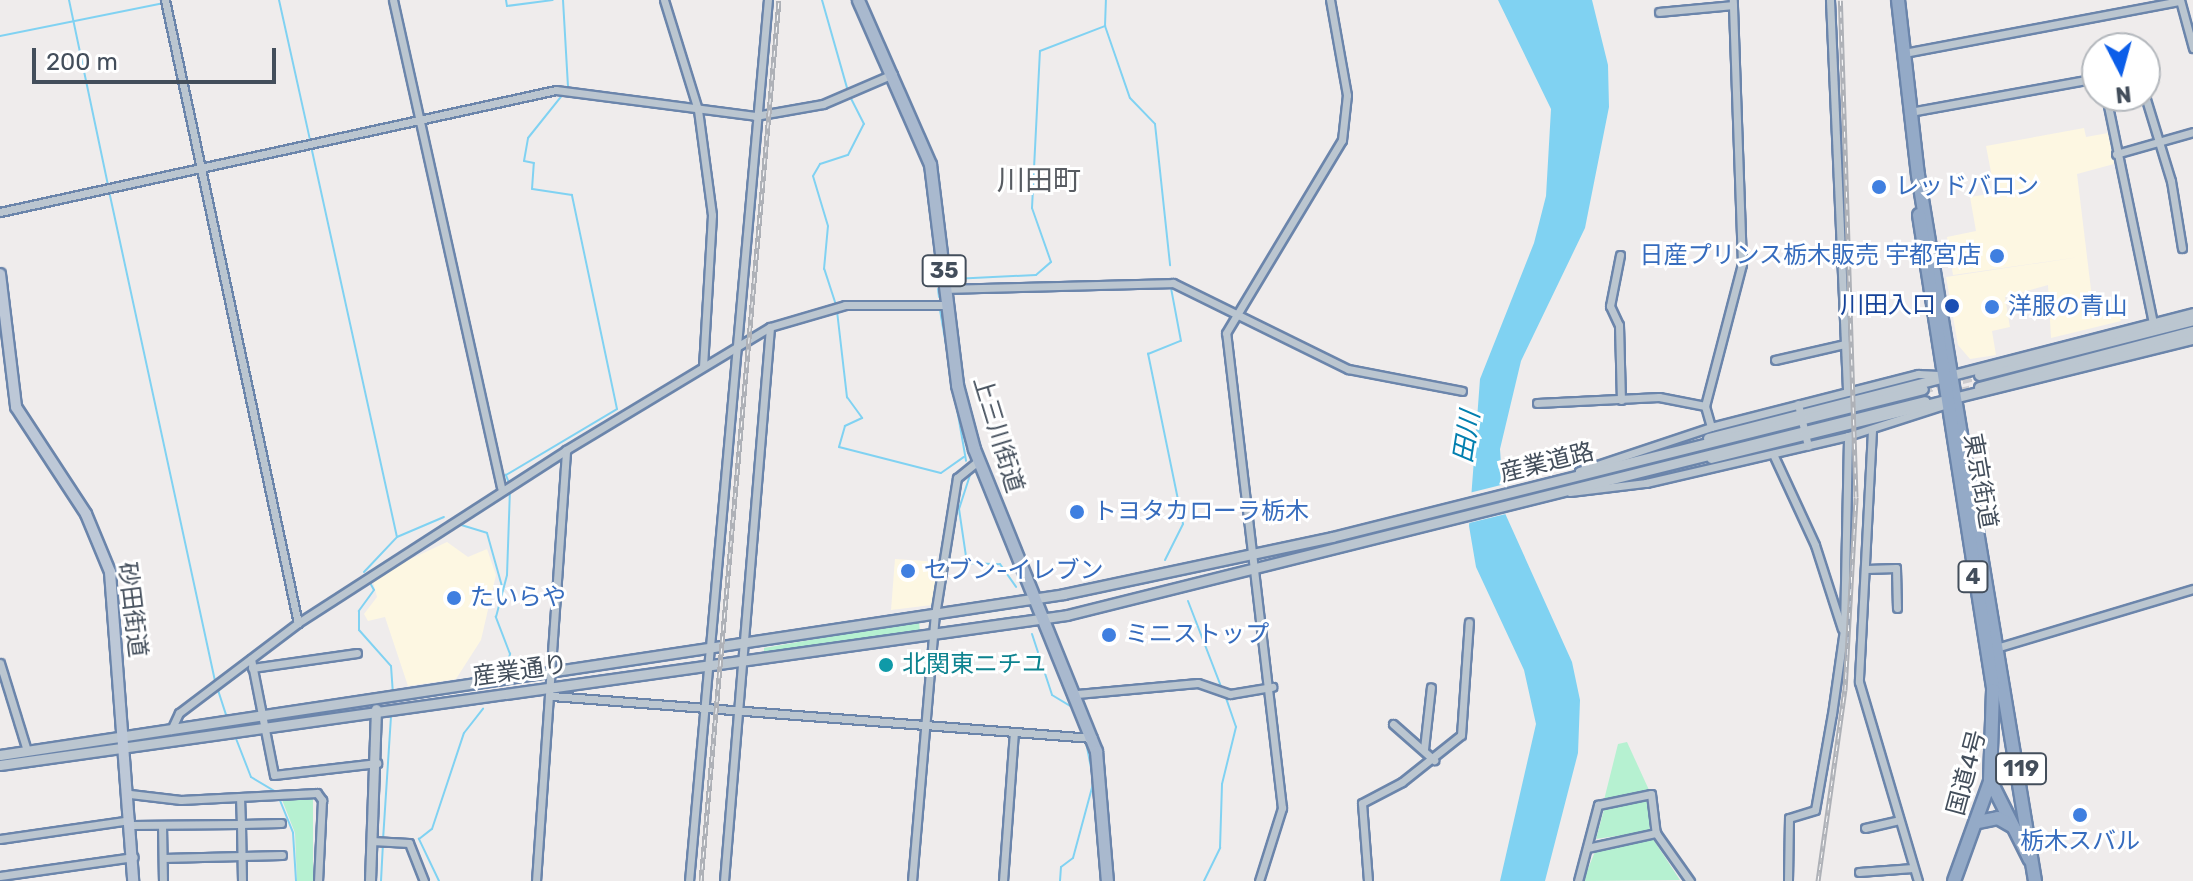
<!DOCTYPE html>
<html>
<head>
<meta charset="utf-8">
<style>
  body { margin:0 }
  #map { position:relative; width:2193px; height:881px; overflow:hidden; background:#efecec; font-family:Rubik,"Noto Sans JP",sans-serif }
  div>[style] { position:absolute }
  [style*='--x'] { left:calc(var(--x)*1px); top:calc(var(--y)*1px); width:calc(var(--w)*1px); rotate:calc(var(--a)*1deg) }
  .commercial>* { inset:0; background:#fdf7e2 }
  .green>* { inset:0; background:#b6f1d1 }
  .water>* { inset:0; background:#80d2f2 }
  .pier>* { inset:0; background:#efecec }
  .stream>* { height:2px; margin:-1px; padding:0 1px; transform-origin:1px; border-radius:1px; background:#80d2f2 }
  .tertiary-tunnel>* { height:9px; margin-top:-4.5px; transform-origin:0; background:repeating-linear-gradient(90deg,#cdcccf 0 9px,transparent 0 13.5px) }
  .roads { filter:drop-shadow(2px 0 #6b85ab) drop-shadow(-2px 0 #6b85ab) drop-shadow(0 2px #6b85ab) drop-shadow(0 -2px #6b85ab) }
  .minor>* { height:7px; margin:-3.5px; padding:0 3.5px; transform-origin:3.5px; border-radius:3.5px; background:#bbc6d0 }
  .tertiary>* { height:9px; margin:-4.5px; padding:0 4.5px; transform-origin:4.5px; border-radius:4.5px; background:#bbc6d0 }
  .secondary>* { height:10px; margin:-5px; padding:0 5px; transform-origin:5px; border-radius:5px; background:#bdc8d7 }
  .primary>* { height:11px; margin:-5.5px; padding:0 5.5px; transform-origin:5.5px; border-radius:5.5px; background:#a9b9ce }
  .trunk>* { height:12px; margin:-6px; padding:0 6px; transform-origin:6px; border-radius:6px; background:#94aac7 }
  .rail>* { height:5px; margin-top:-2.5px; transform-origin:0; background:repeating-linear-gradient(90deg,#fff 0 6px,#aeb1b7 0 12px); box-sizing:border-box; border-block:2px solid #aeb1b7 }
  .minor-bridge>* { height:7px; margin:-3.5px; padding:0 3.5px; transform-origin:3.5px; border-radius:3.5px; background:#bbc6d0 }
  .dots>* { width:22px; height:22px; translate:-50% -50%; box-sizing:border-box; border:4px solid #fff; border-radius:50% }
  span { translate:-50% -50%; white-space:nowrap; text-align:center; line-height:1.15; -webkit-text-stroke:6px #fff; paint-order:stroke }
  .shield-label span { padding:2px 6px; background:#fff; border:2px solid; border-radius:6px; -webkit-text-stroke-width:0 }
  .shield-label { font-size:22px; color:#434e5b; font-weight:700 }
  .shop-label { font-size:24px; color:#366cbe }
  .left { translate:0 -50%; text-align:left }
  .right { translate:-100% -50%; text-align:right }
  .transit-label { font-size:24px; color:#164399 }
  .street-label { font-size:24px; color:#434e5b }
  .culture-label { font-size:24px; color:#0d838f }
  .water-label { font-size:26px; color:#027faf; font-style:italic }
  .quarter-label { font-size:28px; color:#585c62 }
  .north { position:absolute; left:2081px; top:32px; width:80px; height:80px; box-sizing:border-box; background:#fff; border:2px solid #b4b8bd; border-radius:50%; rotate:174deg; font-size:22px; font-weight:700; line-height:32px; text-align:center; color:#434e5b }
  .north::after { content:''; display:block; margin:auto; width:28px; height:36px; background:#0c5ee9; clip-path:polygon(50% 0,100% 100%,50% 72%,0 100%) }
  .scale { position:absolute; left:32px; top:48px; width:244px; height:36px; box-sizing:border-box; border:4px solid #434e5b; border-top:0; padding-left:10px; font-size:24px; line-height:28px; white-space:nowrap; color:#434e5b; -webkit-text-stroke:6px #fff; paint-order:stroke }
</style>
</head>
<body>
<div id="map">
  <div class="commercial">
    <div style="clip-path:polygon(2084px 128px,2086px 137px,2108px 133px,2114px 164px,2077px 174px,2093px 306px,2116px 301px,2121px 321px,2051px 338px,2048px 285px,2005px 297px,2010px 327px,1992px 331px,1996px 355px,1970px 359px,1958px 345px,1946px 277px,2080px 257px,1953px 275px,1947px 237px,1976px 231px,1970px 197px,1995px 193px,1986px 146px)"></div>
    <div style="clip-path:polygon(447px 542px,468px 557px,487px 549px,496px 575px,481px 640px,456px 679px,408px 686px,385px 617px,368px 621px,364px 614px,377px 597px,372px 577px)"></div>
    <div style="clip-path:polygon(895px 559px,939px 562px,932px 605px,891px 610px)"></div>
  </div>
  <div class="green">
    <div style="clip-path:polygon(919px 621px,920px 634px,764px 653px,764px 648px)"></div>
    <div style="clip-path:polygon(1627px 742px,1649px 790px,1604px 800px,1618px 744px)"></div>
    <div style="clip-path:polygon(313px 796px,313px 881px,297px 881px,295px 833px,281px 797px)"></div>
    <div style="clip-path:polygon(1648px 800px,1650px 831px,1596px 839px,1605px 806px)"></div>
    <div style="clip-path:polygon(1651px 836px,1680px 880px,1583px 881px,1596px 849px)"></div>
  </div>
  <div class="water">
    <div style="clip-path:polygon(1498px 0,1592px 0,1608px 65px,1609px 107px,1585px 228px,1521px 361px,1500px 449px,1504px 511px,1572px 662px,1580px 700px,1578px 753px,1545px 881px,1500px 881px,1536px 724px,1524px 670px,1476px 567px,1469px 526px,1480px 379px,1534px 243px,1546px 196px,1551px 109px)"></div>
  </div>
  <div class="pier">
    <div style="clip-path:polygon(1505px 484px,1510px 513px,1465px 524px,1465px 494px)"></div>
  </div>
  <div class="stream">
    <div style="--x:69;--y:0;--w:189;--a:78.1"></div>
    <div style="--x:279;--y:0;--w:143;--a:77.5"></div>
    <div style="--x:506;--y:0;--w:6;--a:81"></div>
    <div style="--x:507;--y:6;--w:46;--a:-7.4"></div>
    <div style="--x:563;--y:0;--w:88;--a:86.7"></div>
    <div style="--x:822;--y:0;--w:95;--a:74.1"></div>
    <div style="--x:1105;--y:26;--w:76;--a:70.9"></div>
    <div style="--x:1130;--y:98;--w:36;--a:46"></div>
    <div style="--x:1155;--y:124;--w:142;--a:83.9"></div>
    <div style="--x:0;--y:36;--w:166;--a:-11.4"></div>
    <div style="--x:311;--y:146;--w:400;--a:77.6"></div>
    <div style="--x:397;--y:537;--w:51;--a:-23.1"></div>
    <div style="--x:109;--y:191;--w:501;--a:77.79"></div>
    <div style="--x:953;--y:279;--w:83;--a:-2.8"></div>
    <div style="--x:1036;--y:275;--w:20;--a:-41"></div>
    <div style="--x:1051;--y:262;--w:57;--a:-109.4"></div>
    <div style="--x:1032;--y:208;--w:157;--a:-87.1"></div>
    <div style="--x:1040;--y:51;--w:70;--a:-21"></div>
    <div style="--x:1105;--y:26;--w:26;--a:-88"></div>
    <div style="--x:938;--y:289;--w:8;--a:83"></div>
    <div style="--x:836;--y:305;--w:38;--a:-108"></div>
    <div style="--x:824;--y:269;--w:43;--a:-84.7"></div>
    <div style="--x:828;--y:226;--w:52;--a:-106.7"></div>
    <div style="--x:813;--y:176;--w:14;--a:-60"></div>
    <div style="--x:820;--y:164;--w:29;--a:-18"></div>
    <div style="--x:848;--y:155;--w:35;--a:-63"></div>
    <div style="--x:864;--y:124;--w:30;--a:-117"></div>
    <div style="--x:940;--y:310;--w:153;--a:80.2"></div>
    <div style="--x:837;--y:311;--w:87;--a:83.4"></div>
    <div style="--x:847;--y:397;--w:26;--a:54"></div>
    <div style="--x:862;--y:418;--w:19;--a:155"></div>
    <div style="--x:845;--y:426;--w:22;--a:106"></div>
    <div style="--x:839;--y:447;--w:105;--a:14.3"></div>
    <div style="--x:941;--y:473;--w:28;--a:-35"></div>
    <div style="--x:971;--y:472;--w:39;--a:108"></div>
    <div style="--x:959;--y:509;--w:55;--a:81.6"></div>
    <div style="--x:967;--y:563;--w:33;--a:2"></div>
    <div style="--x:1000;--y:564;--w:28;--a:55"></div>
    <div style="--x:509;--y:483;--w:9;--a:-111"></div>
    <div style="--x:506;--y:475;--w:129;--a:-30.7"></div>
    <div style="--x:617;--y:409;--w:219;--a:-101.9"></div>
    <div style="--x:572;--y:195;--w:40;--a:-171.5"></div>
    <div style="--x:532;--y:189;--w:26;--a:-86"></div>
    <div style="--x:534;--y:163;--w:10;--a:-169"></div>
    <div style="--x:524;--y:161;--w:23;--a:-80"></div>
    <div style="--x:528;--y:138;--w:58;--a:-51.3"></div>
    <div style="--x:458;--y:524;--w:30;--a:17"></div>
    <div style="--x:487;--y:533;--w:59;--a:74.3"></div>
    <div style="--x:1165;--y:560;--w:40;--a:-63.4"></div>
    <div style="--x:1183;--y:524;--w:174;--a:-101.6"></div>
    <div style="--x:1148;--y:354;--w:35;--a:-22"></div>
    <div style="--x:1181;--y:341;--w:54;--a:-100.7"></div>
    <div style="--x:364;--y:572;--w:48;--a:-46.7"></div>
    <div style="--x:369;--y:581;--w:10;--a:61"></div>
    <div style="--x:374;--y:590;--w:26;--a:126"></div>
    <div style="--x:359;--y:611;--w:19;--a:90"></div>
    <div style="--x:359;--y:630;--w:48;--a:48.4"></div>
    <div style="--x:391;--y:666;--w:26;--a:86"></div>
    <div style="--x:1188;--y:601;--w:94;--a:68.9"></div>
    <div style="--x:1032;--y:634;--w:64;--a:71.8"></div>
    <div style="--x:1052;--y:695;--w:23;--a:31"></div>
    <div style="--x:1072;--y:707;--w:27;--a:68"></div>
    <div style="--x:506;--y:669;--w:16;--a:-75"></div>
    <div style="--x:510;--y:654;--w:40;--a:-111"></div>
    <div style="--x:496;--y:617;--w:43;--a:-75.3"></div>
    <div style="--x:507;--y:575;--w:86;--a:-88"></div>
    <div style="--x:217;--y:687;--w:29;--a:72"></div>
    <div style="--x:235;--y:736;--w:44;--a:68.7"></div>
    <div style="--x:251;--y:777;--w:29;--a:31"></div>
    <div style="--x:1086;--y:742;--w:36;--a:79"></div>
    <div style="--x:279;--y:798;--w:38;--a:68"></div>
    <div style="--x:293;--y:833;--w:48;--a:86.4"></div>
    <div style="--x:383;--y:840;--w:125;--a:-86.3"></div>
    <div style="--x:381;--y:881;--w:35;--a:-87"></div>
    <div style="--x:439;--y:881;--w:47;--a:-115.5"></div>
    <div style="--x:419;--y:839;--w:16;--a:-38"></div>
    <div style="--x:432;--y:829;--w:101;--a:-71.6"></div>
    <div style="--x:464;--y:733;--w:31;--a:-52"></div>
    <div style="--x:1060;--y:881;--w:14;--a:-86"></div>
    <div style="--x:1061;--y:867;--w:15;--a:-37"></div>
    <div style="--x:1073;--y:858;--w:77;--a:-74.9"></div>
    <div style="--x:1204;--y:881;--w:37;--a:-64"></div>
    <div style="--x:1220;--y:848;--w:64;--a:-88.2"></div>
    <div style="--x:1222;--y:784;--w:59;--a:-76.2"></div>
    <div style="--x:1236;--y:727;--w:34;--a:-109"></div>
  </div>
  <div class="tertiary-tunnel">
    <div style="--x:1923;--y:389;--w:58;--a:-14"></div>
    <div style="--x:1948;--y:395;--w:32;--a:-14"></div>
  </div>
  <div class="roads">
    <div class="minor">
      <div style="--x:165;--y:0;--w:637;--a:77.95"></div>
      <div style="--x:393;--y:0;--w:499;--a:77.5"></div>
      <div style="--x:664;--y:0;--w:115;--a:72.8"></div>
      <div style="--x:698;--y:110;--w:106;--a:82.4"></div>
      <div style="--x:712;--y:215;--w:151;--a:93.4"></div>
      <div style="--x:1830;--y:0;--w:392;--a:87.5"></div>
      <div style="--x:2180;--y:0;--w:50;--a:74.8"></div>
      <div style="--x:1659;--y:12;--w:74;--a:-5.4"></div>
      <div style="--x:1904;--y:53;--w:281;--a:-10.7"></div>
      <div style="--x:2106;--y:96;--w:231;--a:78.3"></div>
      <div style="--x:2145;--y:96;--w:89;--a:73"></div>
      <div style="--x:2171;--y:181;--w:68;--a:80.7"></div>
      <div style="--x:1910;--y:112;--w:190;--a:-10.3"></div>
      <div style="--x:2116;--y:154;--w:80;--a:-15.9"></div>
      <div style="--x:0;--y:212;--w:569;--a:-12.38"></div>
      <div style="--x:556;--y:90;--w:201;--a:7.4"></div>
      <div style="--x:755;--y:116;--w:69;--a:-10"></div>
      <div style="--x:823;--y:104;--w:76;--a:-23.2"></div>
      <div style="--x:1620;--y:255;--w:52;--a:101.1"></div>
      <div style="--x:1610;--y:306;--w:21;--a:65"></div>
      <div style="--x:1619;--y:325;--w:75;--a:88.5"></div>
      <div style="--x:946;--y:289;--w:227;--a:-1.5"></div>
      <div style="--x:1173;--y:283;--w:195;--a:26.2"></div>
      <div style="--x:1348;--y:369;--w:116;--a:10.9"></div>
      <div style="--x:1775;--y:360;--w:72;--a:-12.9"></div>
      <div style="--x:1537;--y:403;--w:122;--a:-2.8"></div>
      <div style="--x:1659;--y:397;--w:47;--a:11.1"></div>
      <div style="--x:1711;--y:427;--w:22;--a:-106"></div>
      <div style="--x:1705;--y:406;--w:147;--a:-75.4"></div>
      <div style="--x:1742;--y:264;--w:264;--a:-92"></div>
      <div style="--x:1872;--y:430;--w:252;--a:93"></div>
      <div style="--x:1859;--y:682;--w:208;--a:73.5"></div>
      <div style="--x:1773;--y:454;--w:100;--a:65.2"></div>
      <div style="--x:1815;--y:545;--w:88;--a:72.2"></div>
      <div style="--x:1579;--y:471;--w:139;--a:-18.4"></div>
      <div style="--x:1711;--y:427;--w:214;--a:-14.4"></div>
      <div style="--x:1918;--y:374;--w:21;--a:3"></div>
      <div style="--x:1570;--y:492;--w:77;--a:-6.8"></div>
      <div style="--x:1646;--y:483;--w:207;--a:-13.1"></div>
      <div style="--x:1848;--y:436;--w:101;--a:-17.9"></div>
      <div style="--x:1866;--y:569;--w:30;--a:-2"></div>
      <div style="--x:1896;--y:568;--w:40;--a:88.6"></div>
      <div style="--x:1996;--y:648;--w:206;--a:-16.7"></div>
      <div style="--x:251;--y:659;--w:118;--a:78.8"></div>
      <div style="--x:274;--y:775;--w:104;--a:-6.6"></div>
      <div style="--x:0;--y:663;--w:92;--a:72.9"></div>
      <div style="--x:252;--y:668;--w:106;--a:-8.1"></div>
      <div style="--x:1077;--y:694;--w:121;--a:-5.2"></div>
      <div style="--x:1198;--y:683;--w:34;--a:19"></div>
      <div style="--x:1230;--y:694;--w:43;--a:-9.5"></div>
      <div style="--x:552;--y:696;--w:542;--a:4.45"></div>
      <div style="--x:1393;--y:724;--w:55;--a:41.3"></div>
      <div style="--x:171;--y:730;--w:19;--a:-65"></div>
      <div style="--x:179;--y:713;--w:149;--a:-37.1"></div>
      <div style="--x:298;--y:623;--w:319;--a:-32.8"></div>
      <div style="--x:1424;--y:749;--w:62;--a:-83.6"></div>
      <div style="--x:130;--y:794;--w:51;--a:6.7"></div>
      <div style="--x:181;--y:800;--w:136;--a:-2.9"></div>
      <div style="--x:317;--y:793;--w:9;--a:54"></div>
      <div style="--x:322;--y:800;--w:81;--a:92.8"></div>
      <div style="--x:240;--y:797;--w:27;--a:88"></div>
      <div style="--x:241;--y:824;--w:40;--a:-1.4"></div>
      <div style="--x:132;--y:825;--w:109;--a:-0.5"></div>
      <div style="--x:241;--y:824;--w:57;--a:89"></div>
      <div style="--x:162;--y:825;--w:56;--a:89"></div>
      <div style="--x:1865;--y:828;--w:35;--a:-13"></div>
      <div style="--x:0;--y:839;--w:131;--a:-8.3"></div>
      <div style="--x:372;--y:841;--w:37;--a:3"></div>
      <div style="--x:409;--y:843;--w:41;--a:68.5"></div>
      <div style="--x:1587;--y:848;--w:71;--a:-12.3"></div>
      <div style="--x:163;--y:858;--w:119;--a:-1.4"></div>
      <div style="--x:1859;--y:872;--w:54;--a:-4.2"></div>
      <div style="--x:0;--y:876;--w:135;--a:-8.1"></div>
      <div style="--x:536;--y:881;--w:432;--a:-86"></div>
      <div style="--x:566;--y:450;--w:238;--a:-31.1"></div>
      <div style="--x:770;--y:327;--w:78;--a:-16.3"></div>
      <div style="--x:845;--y:305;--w:102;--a:0"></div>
      <div style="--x:689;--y:881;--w:885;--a:-84.88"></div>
      <div style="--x:724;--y:881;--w:556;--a:-85.25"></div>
      <div style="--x:912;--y:881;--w:267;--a:-85.1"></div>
      <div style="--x:935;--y:615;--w:139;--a:-80.9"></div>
      <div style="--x:957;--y:478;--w:27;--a:-39"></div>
      <div style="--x:1003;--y:881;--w:149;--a:-85.8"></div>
      <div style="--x:1259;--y:881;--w:77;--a:-72.5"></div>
      <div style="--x:1282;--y:808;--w:478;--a:-96.7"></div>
      <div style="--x:1226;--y:333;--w:225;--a:-59"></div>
      <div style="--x:1342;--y:140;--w:45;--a:-83.7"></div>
      <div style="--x:1347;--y:95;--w:97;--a:-100.1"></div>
      <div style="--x:1368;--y:881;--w:78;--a:-94.4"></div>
      <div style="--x:1362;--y:803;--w:45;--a:-27.7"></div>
      <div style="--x:1402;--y:782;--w:75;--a:-38.5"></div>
      <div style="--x:1461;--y:735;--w:113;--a:-86"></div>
      <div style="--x:1578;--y:881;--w:79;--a:-75.3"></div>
      <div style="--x:1598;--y:805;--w:54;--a:-11.7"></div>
      <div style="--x:1651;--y:794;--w:39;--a:83"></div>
      <div style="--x:1656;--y:833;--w:59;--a:54.7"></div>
      <div style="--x:1788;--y:881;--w:63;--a:-89.1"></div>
      <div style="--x:1789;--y:818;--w:27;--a:-17"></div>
      <div style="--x:1815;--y:810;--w:97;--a:-80"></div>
      <div style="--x:1832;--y:714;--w:85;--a:-81.9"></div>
      <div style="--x:1844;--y:630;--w:194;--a:-88.8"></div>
    </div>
    <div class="tertiary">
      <div style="--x:1979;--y:375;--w:221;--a:-14.4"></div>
      <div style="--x:1979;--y:387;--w:221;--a:-14.7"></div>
      <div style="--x:1708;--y:438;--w:501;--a:-14.45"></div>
      <div style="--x:1711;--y:458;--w:496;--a:-13.9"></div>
      <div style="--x:0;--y:755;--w:1076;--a:-8.6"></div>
      <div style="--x:1064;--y:594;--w:274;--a:-12"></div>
      <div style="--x:1332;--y:537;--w:609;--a:-14.06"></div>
      <div style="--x:0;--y:765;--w:1077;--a:-8"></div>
      <div style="--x:1067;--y:615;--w:884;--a:-14"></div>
      <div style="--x:370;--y:881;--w:172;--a:-88"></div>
    </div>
    <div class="secondary">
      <div style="--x:0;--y:274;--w:134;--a:83.1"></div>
      <div style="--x:16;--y:407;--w:128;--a:56.8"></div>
      <div style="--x:86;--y:514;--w:63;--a:67.5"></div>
      <div style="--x:110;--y:572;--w:310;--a:85.7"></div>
    </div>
    <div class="primary">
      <div style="--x:858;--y:0;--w:179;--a:66.3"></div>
      <div style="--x:930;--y:164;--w:223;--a:83"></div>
      <div style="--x:957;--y:385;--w:66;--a:75.1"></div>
      <div style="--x:974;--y:449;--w:326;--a:68"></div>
      <div style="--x:1096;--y:751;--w:130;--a:85.2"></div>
    </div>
    <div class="trunk">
      <div style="--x:1898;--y:0;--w:176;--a:83.5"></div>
      <div style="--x:1918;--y:175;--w:716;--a:80.59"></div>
      <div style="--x:1919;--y:215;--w:481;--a:81.1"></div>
      <div style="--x:1993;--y:690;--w:90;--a:91.9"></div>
      <div style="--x:1990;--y:780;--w:89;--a:63.4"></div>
      <div style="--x:1978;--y:822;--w:20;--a:-11"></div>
      <div style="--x:1998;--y:818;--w:16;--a:30"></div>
      <div style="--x:1954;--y:881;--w:109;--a:-70.1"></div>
    </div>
  </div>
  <div class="rail">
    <div style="--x:701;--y:881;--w:884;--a:-84.94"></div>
    <div style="--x:1818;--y:881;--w:193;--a:-82"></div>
    <div style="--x:1845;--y:690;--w:193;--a:-86.7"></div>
    <div style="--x:1856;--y:497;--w:497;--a:-91.8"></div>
  </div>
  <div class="minor-bridge">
    <div style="--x:1798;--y:404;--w:43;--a:76.6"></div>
  </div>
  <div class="dots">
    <div style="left:1879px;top:187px;background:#3f7fe0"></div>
    <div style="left:1997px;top:256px;background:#3f7fe0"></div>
    <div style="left:1952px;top:306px;background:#1a4fb4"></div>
    <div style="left:1992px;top:307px;background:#3f7fe0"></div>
    <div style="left:1077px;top:512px;background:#3f7fe0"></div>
    <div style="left:908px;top:571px;background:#3f7fe0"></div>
    <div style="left:454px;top:598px;background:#3f7fe0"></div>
    <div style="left:1109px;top:635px;background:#3f7fe0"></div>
    <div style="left:886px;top:665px;background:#0f9aa8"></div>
    <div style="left:2080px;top:815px;background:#3f7fe0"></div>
  </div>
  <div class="shield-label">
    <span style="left:944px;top:271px">35</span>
    <span style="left:1973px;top:577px">4</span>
    <span style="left:2021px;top:769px">119</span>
  </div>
  <div class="shop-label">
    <span class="left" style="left:1895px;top:187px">レッドバロン</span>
    <span class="right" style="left:1981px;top:256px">日産プリンス栃木販売 宇都宮店</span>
    <span class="left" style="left:2008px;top:307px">洋服の青山</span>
    <span class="left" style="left:1093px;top:512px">トヨタカローラ栃木</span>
    <span class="left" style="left:924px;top:571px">セブン-イレブン</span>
    <span class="left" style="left:470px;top:598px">たいらや</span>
    <span class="left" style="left:1125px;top:635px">ミニストップ</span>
    <span style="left:2080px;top:842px">栃木スバル</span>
  </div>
  <div class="transit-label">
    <span class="right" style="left:1936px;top:306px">川田入口</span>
  </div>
  <div class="street-label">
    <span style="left:998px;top:435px;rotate:73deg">上三川街道</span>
    <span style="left:1547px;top:463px;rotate:-14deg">産業道路</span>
    <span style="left:1980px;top:481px;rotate:80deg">東京街道</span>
    <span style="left:132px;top:610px;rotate:83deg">砂田街道</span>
    <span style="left:520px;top:671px;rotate:-8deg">産業通り</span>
    <span style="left:1967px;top:773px;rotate:-75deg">国道4号</span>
  </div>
  <div class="culture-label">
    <span class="left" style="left:902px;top:665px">北関東ニチユ</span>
  </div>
  <div class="water-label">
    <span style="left:1467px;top:437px;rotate:-81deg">田川</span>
  </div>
  <div class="quarter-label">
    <span style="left:1039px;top:181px">川田町</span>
  </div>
  <div class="north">N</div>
  <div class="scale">200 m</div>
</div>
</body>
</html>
